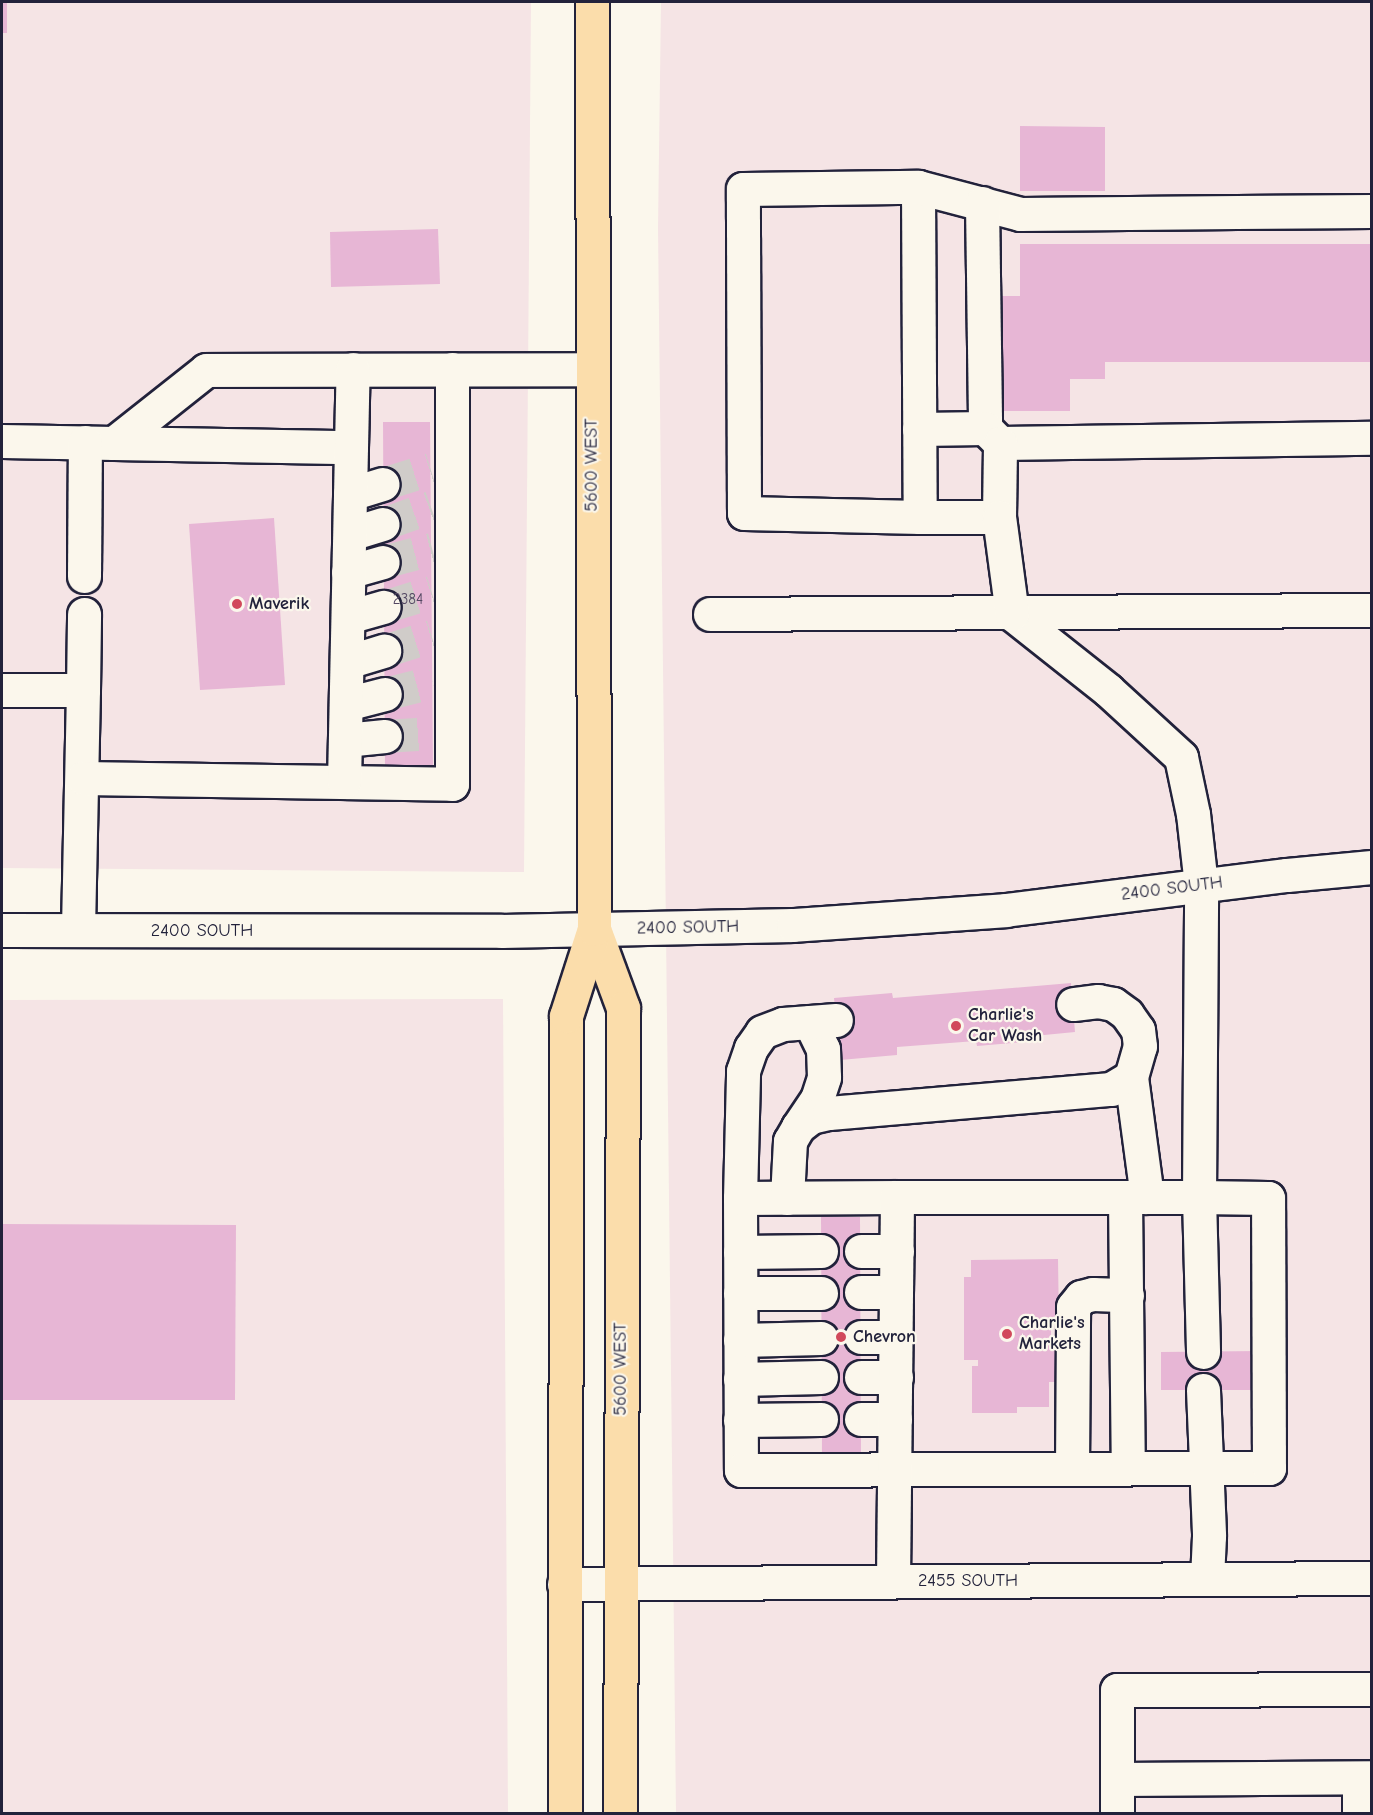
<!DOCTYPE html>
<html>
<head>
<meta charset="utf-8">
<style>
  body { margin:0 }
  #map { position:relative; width:1373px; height:1815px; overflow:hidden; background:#fbf7ec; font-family:"Comic Neue",sans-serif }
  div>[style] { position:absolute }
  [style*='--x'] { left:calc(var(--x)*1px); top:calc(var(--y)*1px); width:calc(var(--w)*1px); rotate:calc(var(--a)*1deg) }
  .built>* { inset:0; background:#f5e4e5 }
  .building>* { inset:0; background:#e7b6d5 }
  .minor-tunnel>* { height:33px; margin-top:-16.5px; transform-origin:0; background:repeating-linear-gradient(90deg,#d0ccc9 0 33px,transparent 0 49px) }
  .roads { filter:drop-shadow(2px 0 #22223b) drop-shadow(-2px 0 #22223b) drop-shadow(0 2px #22223b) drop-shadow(0 -2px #22223b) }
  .minor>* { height:33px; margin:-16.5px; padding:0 16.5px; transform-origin:16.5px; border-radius:16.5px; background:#fbf7ec }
  .major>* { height:33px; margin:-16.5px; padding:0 16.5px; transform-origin:16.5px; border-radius:16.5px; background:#fbddab }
  .dots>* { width:16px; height:16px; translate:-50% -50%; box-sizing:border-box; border:3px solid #fbf7ec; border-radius:50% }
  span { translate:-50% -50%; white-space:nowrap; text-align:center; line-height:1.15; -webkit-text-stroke:4.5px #fbf7ec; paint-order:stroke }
  .number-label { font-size:15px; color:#534762 }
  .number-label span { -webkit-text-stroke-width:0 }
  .street-label { font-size:18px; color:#22223b }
  .poi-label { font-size:18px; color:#22223b; font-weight:700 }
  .left { translate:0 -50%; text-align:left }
  .frame { position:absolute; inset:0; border:3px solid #22223b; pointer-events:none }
</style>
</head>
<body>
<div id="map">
  <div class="built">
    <div style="clip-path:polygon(2px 2px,531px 2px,524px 872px,2px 868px)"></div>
    <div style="clip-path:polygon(661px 2px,1371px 2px,1371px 1813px,676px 1813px,658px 228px)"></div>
    <div style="clip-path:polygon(503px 999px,508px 1813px,2px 1813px,2px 1000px)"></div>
  </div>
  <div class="building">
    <div style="clip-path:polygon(2px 2px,7px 2px,7px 33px,2px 33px)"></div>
    <div style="clip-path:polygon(1020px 126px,1105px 127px,1105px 191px,1020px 191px)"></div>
    <div style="clip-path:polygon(438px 229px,440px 284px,331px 287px,330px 232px)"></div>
    <div style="clip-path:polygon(1020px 244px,1372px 244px,1372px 362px,1105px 362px,1105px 379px,1070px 379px,1070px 411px,1001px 411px,1001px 296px,1020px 296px)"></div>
    <div style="clip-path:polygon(383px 422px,430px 422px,433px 768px,385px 768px)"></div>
    <div style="clip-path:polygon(274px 518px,285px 685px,200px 690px,189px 524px)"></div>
    <div style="clip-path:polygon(1071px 983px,1075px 1032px,1034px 1036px,1034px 1041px,977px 1046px,976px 1041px,897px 1047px,897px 1055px,840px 1060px,834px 998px,892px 993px,893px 998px)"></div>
    <div style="clip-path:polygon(821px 1217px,860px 1217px,861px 1458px,822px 1459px)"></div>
    <div style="clip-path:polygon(2px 1224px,236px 1225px,235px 1400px,2px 1400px)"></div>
    <div style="clip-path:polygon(1058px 1259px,1059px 1324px,1051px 1324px,1051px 1344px,1058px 1344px,1058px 1382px,1049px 1382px,1049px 1407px,1017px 1407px,1017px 1413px,972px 1413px,972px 1366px,978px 1366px,978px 1360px,964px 1360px,964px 1277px,971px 1277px,971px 1260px)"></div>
    <div style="clip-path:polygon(1260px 1351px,1260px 1390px,1161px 1390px,1161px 1352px)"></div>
  </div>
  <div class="minor-tunnel">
    <div style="--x:383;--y:484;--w:50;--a:-17.4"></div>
    <div style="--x:383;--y:524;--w:51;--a:-19.5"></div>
    <div style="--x:383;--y:562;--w:51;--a:-14.9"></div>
    <div style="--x:384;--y:607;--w:50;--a:-17.4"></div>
    <div style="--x:384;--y:651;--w:50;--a:-17.4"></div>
    <div style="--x:385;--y:694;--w:49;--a:-14.3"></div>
    <div style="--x:385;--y:736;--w:48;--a:-3.6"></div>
  </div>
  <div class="roads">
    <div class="minor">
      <div style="--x:918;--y:187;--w:330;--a:89.7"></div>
      <div style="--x:920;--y:517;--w:176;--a:-178.7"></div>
      <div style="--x:744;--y:513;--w:324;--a:-90.2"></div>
      <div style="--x:743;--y:189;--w:175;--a:-0.7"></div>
      <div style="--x:918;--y:187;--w:106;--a:14.8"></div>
      <div style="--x:1020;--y:214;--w:352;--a:-0.5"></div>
      <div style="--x:982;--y:203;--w:225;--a:89.2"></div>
      <div style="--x:919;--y:429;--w:66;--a:-0.9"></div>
      <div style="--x:985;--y:428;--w:21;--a:45"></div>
      <div style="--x:1000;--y:443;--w:372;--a:-0.8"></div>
      <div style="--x:2;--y:441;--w:112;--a:1"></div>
      <div style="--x:114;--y:443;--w:117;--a:-38.4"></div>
      <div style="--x:206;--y:370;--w:386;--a:-0.1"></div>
      <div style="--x:114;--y:443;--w:237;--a:1"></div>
      <div style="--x:350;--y:494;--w:34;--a:-17"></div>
      <div style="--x:920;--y:517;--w:79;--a:0"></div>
      <div style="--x:999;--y:517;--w:74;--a:-89.2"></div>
      <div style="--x:350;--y:534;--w:34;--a:-17"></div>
      <div style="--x:348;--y:572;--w:36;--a:-16"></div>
      <div style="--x:84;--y:576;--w:134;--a:-89.6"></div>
      <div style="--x:710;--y:614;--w:662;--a:-0.35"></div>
      <div style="--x:348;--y:617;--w:37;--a:-16"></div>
      <div style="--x:347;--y:662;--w:39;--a:-17"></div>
      <div style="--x:2;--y:690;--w:81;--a:0"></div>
      <div style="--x:83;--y:690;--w:240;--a:91.2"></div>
      <div style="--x:83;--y:690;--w:76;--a:-89.2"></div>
      <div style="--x:346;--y:704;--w:40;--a:-14.4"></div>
      <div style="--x:345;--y:740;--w:40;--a:-5.7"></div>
      <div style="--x:83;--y:778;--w:369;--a:0.9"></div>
      <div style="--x:452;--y:784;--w:415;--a:-90"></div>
      <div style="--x:344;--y:782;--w:413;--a:-88.8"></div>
      <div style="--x:2;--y:930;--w:499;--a:0.1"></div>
      <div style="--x:501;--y:931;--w:292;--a:-1.2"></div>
      <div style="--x:793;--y:925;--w:213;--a:-4"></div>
      <div style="--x:1005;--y:910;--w:284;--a:-7.1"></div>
      <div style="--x:1287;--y:875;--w:85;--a:-5.4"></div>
      <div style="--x:1131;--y:1077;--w:121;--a:82.4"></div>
      <div style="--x:798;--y:1127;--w:34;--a:-56"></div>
      <div style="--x:817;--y:1099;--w:23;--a:-72"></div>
      <div style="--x:824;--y:1077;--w:28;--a:-92"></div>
      <div style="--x:823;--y:1049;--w:30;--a:-116"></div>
      <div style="--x:897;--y:1197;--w:157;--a:179.6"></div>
      <div style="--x:740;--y:1198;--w:272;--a:89.8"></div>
      <div style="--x:741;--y:1470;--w:528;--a:-0.22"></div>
      <div style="--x:1269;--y:1468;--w:270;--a:-90.2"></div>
      <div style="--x:1268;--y:1198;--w:69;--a:-179.2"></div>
      <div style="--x:1199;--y:1197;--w:155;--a:88.5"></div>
      <div style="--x:1125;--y:1197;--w:271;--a:89.4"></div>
      <div style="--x:740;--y:1198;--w:127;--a:-88.6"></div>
      <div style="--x:743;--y:1071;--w:24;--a:-71"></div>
      <div style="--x:751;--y:1048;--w:19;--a:-55"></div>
      <div style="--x:762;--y:1032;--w:22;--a:-21"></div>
      <div style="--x:783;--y:1024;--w:53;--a:-4.3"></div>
      <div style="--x:787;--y:1198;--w:57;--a:-87"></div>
      <div style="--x:790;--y:1141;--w:16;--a:-60"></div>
      <div style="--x:798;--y:1127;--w:16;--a:-38"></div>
      <div style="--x:811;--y:1117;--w:18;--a:-13"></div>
      <div style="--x:829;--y:1113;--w:283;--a:-4.9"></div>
      <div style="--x:1111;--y:1089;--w:23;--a:-31"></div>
      <div style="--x:1131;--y:1077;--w:32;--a:-74"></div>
      <div style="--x:1140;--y:1046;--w:16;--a:-97"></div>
      <div style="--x:1138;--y:1030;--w:19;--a:-125"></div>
      <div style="--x:1127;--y:1014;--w:17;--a:-144"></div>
      <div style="--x:1113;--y:1004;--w:15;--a:-169"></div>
      <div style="--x:1098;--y:1001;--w:25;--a:173"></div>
      <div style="--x:861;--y:1251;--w:36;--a:0"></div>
      <div style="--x:740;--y:1252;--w:81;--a:-0.7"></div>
      <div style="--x:861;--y:1292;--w:35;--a:0"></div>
      <div style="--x:740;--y:1293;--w:81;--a:0"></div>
      <div style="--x:861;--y:1337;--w:35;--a:0"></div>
      <div style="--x:740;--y:1340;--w:81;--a:-1.4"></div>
      <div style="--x:861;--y:1377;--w:35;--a:0"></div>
      <div style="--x:740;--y:1379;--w:81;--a:-1.4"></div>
      <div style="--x:1203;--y:1390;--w:146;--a:87.6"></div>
      <div style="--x:1209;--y:1536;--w:43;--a:92.7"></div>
      <div style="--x:861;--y:1419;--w:34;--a:0"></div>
      <div style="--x:740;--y:1420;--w:81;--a:-0.7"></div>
      <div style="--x:1072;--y:1468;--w:161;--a:-89.6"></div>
      <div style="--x:1073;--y:1307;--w:13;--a:-51"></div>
      <div style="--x:1081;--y:1297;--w:12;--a:-14"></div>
      <div style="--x:1093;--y:1294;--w:34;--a:2"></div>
      <div style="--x:893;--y:1581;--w:384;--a:-89.4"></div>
      <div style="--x:897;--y:1197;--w:302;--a:0"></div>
      <div style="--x:1199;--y:1197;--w:312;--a:-89.6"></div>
      <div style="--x:1201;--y:885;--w:71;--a:-96.4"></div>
      <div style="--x:1193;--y:814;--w:58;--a:-101.9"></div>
      <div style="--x:1181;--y:757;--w:99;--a:-137.5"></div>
      <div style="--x:1108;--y:690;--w:122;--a:-141.6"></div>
      <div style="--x:1012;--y:614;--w:98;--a:-97.6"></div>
      <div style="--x:564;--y:1584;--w:808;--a:-0.43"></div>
      <div style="--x:1117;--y:1779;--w:89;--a:-90"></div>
      <div style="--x:1117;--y:1690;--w:255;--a:-0.2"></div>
      <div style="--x:1117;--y:1814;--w:35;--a:-90"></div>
      <div style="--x:1117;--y:1779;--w:255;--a:-0.4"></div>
      <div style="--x:1359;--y:1814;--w:36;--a:-90"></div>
    </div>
    <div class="major">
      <div style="--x:594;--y:929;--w:84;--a:69.8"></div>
      <div style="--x:623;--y:1008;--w:806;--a:90.21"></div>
      <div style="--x:565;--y:1814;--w:798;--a:-89.93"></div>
      <div style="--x:566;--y:1016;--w:91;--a:-72.2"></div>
      <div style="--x:594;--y:929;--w:927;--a:-90.12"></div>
    </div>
  </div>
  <div class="dots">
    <div style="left:237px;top:604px;background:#d1495b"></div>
    <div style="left:956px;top:1026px;background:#d1495b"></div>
    <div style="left:1007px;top:1334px;background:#d1495b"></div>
    <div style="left:841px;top:1337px;background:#d1495b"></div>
  </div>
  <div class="number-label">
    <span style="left:408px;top:600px">2384</span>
  </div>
  <div class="street-label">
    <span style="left:592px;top:465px;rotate:-90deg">5600 WEST</span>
    <span style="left:1172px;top:889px;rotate:-7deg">2400 SOUTH</span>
    <span style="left:688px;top:928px;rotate:-1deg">2400 SOUTH</span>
    <span style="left:202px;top:931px">2400 SOUTH</span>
    <span style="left:621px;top:1369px;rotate:-90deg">5600 WEST</span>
    <span style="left:968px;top:1581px">2455 SOUTH</span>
  </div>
  <div class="poi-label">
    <span class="left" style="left:249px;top:604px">Maverik</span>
    <span class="left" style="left:968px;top:1026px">Charlie's<br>Car Wash</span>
    <span class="left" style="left:1019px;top:1334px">Charlie's<br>Markets</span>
    <span class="left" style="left:853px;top:1337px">Chevron</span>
  </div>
  <div class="frame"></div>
</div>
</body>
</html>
